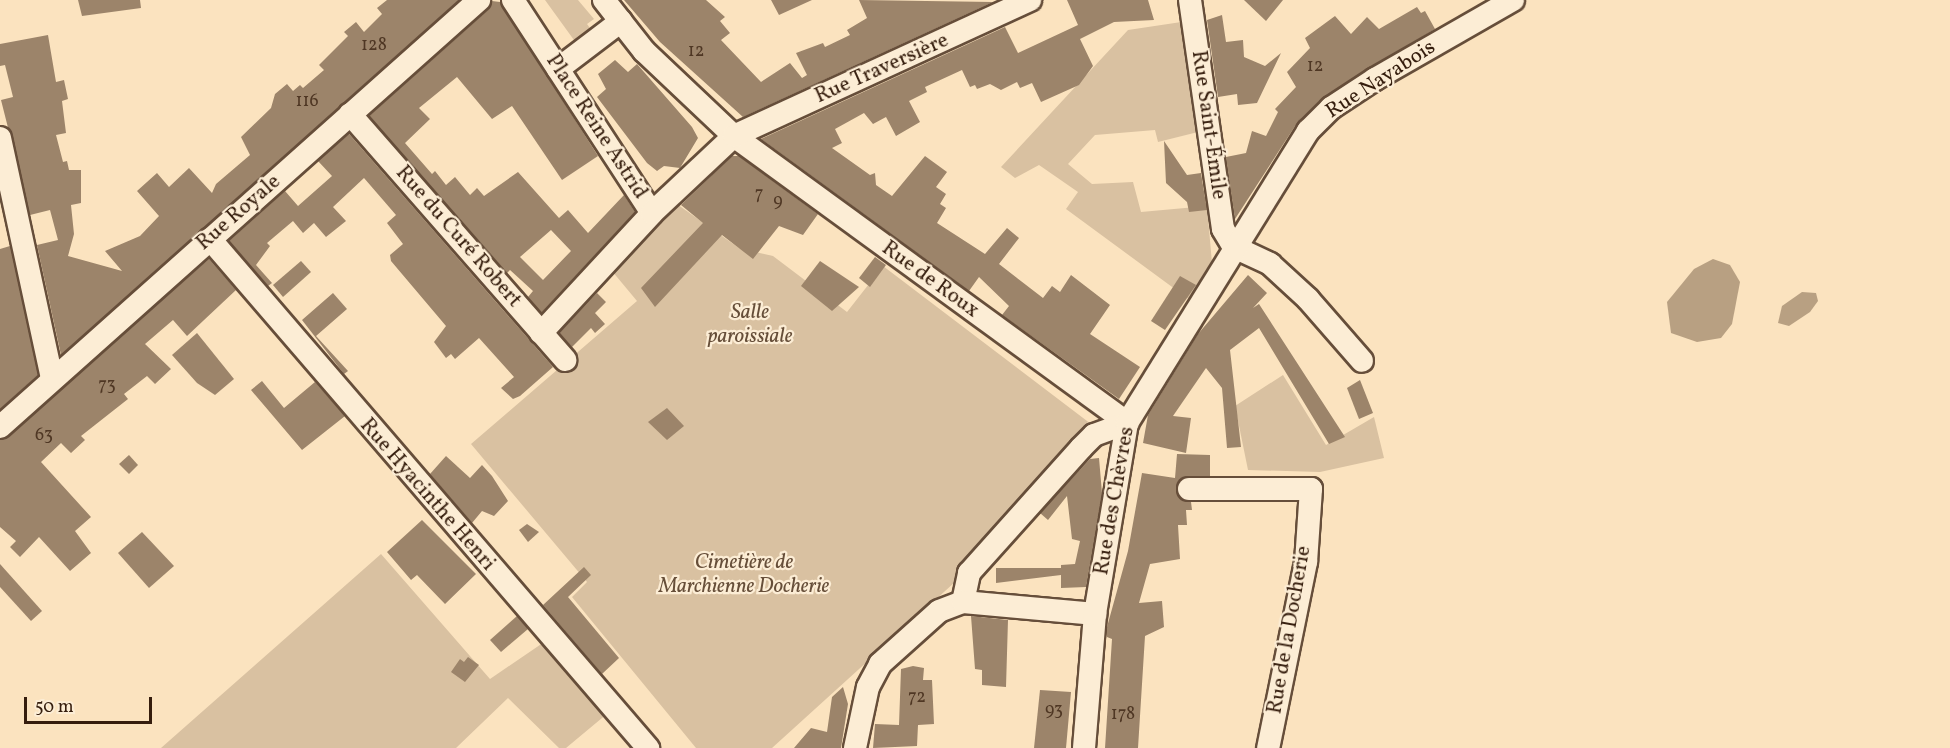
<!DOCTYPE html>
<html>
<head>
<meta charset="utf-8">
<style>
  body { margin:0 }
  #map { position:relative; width:1950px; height:748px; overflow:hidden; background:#fbe3bf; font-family:Vollkorn,serif }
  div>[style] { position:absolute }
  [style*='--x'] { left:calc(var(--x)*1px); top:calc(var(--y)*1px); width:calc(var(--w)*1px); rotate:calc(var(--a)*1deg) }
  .green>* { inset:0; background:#d9c1a1 }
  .water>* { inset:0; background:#b8a082 }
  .building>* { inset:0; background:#9c846a }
  .roads { filter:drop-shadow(2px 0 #664e3a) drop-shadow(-2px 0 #664e3a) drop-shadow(0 2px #664e3a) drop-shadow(0 -2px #664e3a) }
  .minor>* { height:22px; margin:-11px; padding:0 11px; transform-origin:11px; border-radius:11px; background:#fcedd5 }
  span { translate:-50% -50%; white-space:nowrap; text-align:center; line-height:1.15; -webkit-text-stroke:4.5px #fcedd5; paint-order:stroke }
  .number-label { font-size:18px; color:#4f3724 }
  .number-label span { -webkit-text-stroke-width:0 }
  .street-label { font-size:21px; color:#351d0d }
  .park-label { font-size:21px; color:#664e39; font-style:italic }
  .scale { position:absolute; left:24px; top:697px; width:128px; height:27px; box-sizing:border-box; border:3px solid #351d0d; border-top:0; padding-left:8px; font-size:18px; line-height:21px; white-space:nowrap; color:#351d0d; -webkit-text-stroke:4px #fcedd5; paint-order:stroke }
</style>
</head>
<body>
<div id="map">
  <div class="green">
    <div style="clip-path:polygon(545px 0,578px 0,594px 19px,587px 24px,595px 35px,579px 47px)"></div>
    <div style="clip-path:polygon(1188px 21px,1198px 132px,1158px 142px,1155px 130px,1095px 135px,1068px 164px,1092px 184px,1133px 182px,1141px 212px,1207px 206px,1212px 263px,1198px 306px,1066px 209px,1078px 192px,1039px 165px,1015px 178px,1001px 167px,1128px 30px)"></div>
    <div style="clip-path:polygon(674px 202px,739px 248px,773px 256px,847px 312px,883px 266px,1091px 424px,955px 582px,772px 748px,696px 748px,572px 597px,587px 582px,471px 444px,637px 301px,612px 271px)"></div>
    <div style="clip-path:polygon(1283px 375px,1326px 445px,1374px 417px,1384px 458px,1320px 472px,1248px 470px,1235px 406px)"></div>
    <div style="clip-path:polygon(381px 554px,490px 679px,553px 636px,614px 708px,566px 748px,559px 748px,508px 698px,456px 748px,161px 748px)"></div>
  </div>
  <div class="water">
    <div style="clip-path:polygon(1713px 259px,1730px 265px,1740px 282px,1732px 324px,1721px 338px,1697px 342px,1671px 333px,1667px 302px,1694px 269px)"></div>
    <div style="clip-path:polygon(1802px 292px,1816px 293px,1818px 301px,1810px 312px,1789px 326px,1778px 323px,1782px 306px)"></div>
  </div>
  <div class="building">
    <div style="clip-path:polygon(78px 0,140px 0,141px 8px,82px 16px)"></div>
    <div style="clip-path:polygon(387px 0,459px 0,61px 355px,37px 245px,58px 240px,50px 210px,30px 215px,1px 100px,13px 97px,5px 65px,0 66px,0 44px,48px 35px,56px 82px,64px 80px,68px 99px,62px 101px,66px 133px,56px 135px,63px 162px,67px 161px,69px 170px,81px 170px,81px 203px,71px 205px,74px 234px,68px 256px,122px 271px,105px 251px,140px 236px,159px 216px,137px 191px,157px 173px,169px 187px,189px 168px,212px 193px,216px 184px,250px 155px,241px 137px,271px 108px,275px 94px,287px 84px,293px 91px,300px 85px,303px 88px,324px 70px,319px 65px,348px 36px,344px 32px,356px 22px,364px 32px,382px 14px,377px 8px)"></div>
    <div style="clip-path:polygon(624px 0,706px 0,725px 17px,720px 21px,730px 33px,721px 40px,761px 82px,790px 63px,802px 78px,807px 75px,796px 53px,823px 43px,825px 47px,850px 35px,847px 30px,867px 18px,859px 0,993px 2px,743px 117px,660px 42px)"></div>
    <div style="clip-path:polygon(771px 0,812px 0,779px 15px)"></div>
    <div style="clip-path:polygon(1067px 0,1148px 0,1154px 20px,1114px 22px,1080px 39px,1093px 66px,1079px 85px,1041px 102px,1032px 83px,1020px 88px,1017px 82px,1001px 90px,990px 84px,977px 89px,975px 85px,970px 87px,962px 70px,925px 87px,927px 92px,909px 101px,920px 122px,896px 136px,886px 117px,873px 124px,864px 113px,835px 129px,842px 143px,832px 148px,870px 175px,875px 173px,876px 185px,892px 196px,925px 156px,947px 172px,936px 187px,946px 194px,940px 204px,946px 208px,937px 223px,985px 254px,1007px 228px,1019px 238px,999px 264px,1043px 298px,1052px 286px,1060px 292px,1071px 275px,1110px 305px,1090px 334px,1140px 367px,1119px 399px,1002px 315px,1009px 306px,979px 277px,969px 291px,761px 139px,1005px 27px,1018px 53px,1078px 25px)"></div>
    <div style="clip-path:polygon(1244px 0,1283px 0,1266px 21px)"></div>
    <div style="clip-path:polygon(evenodd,492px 1px,500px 2px,598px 156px,562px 180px,512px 106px,492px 119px,457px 77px,419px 108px,430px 119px,405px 143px,432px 174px,435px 171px,446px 185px,455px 177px,470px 195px,477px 188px,484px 196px,518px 172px,559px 218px,568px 210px,588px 233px,624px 195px,635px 212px,541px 313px,528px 297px,533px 291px,510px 270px,507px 273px,369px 116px,488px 10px,492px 1px,551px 230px,571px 251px,543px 280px,520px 257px,551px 230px)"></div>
    <div style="clip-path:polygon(1417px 7px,1421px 13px,1425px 11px,1435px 29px,1322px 98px,1295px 126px,1235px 219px,1226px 157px,1246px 153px,1252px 131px,1266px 136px,1278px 112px,1275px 109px,1296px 87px,1287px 72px,1310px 48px,1305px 38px,1335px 16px,1351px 34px,1367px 17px,1379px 29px)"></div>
    <div style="clip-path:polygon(1222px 15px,1226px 42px,1243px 40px,1244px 57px,1265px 66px,1281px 53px,1257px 103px,1238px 105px,1237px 94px,1218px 97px,1207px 20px)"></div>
    <div style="clip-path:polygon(615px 60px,628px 72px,637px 64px,692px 127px,698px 138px,680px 168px,664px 166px,657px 171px,647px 163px,597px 97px,606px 89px,598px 74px)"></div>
    <div style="clip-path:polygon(349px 134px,553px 367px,520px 396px,513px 399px,501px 388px,514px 377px,479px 338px,455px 359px,451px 354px,446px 358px,434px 342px,446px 326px,391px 261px,390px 255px,403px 244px,387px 223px,396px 215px,364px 178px,333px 207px,346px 221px,326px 237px,314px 223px,303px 233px,293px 221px,267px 243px,270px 246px,256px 265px,272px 283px,268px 286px,229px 241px,285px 191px,298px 206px,332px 176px,318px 161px)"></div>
    <div style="clip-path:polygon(1164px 141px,1187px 175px,1201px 173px,1207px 210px,1189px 212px,1187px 202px,1166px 183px)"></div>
    <div style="clip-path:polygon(732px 156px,739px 156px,818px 214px,803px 235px,779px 226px,753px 259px,722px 235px,655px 307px,641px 288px,703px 223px,681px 205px)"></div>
    <div style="clip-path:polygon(10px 246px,38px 375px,0 409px,0 249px)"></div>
    <div style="clip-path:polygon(875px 257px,886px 265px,870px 287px,859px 278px)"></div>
    <div style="clip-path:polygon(209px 259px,236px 290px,187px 336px,173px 320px,145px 344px,171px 369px,155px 384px,147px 376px,124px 394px,128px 399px,81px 436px,85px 440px,71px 453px,61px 443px,41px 462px,91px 517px,75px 531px,91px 553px,70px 571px,39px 537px,20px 557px,10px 547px,16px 541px,0 527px,0 440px)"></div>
    <div style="clip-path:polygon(301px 261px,311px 272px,283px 297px,273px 285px)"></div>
    <div style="clip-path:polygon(820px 261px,859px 287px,832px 311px,801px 286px)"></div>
    <div style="clip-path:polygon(1248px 275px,1267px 293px,1253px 308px,1259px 304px,1345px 437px,1329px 444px,1259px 328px,1230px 350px,1241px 447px,1227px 448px,1222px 388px,1206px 368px,1173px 416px,1191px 418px,1186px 453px,1143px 443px,1148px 415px,1198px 334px)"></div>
    <div style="clip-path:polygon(1180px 276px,1196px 285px,1165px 330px,1151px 321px)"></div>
    <div style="clip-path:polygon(333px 293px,347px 309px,316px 336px,348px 371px,344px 374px,302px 320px)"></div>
    <div style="clip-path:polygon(597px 293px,606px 302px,595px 313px,605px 324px,595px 333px,591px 328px,572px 347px,559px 333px)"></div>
    <div style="clip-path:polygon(197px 333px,234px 379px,215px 395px,197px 383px,172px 355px)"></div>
    <div style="clip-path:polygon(1360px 380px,1373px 413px,1359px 419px,1347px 388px)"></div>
    <div style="clip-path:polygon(262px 381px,284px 408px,315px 382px,345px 416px,302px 450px,251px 390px)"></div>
    <div style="clip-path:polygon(667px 408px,684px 426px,667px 440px,648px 422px)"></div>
    <div style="clip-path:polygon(1177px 454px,1210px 455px,1210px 476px,1188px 476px,1177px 483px,1178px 496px,1191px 502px,1192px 510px,1186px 510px,1187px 525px,1178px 525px,1180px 559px,1150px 564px,1139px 603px,1162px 601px,1164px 627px,1145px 636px,1138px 748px,1105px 748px,1112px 639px,1107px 637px,1107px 627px,1128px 551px,1142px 473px,1175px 478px)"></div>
    <div style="clip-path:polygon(129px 455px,138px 465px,129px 474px,119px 464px)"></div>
    <div style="clip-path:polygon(446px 456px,470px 478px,482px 465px,492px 476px,508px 501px,494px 516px,482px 511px,472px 523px,430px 474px)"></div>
    <div style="clip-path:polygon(1099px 458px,1102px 493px,1086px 587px,1061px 588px,1061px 575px,996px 583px,996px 568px,1061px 568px,1061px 574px,1061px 565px,1075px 564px,1080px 541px,1072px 539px,1067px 496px,1048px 520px,1040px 513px,1090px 459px)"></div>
    <div style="clip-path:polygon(422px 520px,476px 574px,445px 604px,417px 575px,411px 580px,387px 552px)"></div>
    <div style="clip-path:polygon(527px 524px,539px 532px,528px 542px,519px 530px)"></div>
    <div style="clip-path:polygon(142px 532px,174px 566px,149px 588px,118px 553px)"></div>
    <div style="clip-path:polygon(0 564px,42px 611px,31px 621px,0 587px)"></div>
    <div style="clip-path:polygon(584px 567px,591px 575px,568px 597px,619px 658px,602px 674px,543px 605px)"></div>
    <div style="clip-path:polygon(517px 616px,528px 629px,501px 652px,490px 640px)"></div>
    <div style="clip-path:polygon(971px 616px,1008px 620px,1006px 687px,982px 685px,982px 670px,975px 669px)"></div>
    <div style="clip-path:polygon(468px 657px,479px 665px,465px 682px,451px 672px,460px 659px,464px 662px)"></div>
    <div style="clip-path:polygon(913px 666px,924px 668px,923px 680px,932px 680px,934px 724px,918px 725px,917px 746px,873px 748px,875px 724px,899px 725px,901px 669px)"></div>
    <div style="clip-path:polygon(843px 687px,848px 704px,841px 748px,794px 748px,811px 728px,827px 732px,832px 697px)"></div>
    <div style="clip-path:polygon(1040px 690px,1071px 692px,1066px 748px,1034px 748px)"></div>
  </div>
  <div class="roads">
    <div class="minor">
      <div style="--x:513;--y:0;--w:254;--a:56.9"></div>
      <div style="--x:604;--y:0;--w:65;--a:51.9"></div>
      <div style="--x:644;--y:51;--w:124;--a:43.4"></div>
      <div style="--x:734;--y:136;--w:487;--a:36.1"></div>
      <div style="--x:1190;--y:0;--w:231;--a:81.8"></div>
      <div style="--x:1223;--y:229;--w:21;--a:59"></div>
      <div style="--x:558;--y:69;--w:79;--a:-37.3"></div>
      <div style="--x:350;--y:114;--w:327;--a:48.8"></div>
      <div style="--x:0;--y:138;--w:246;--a:77.8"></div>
      <div style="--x:210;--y:239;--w:672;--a:49.29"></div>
      <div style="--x:1234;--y:247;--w:40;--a:25"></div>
      <div style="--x:1270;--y:264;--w:52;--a:42.6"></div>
      <div style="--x:1308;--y:299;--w:82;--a:48.9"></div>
      <div style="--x:541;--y:333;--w:163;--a:-47.2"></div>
      <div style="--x:652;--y:213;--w:112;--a:-43.2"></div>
      <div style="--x:734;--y:136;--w:326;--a:-24.7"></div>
      <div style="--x:0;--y:427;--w:642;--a:-41.72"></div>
      <div style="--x:1189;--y:489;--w:122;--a:0"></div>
      <div style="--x:1311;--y:489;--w:73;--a:93.9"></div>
      <div style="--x:1306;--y:562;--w:190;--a:101.5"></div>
      <div style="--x:963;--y:602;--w:30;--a:-78"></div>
      <div style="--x:969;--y:573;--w:168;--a:-48.1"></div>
      <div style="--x:1081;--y:448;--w:18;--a:-45"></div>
      <div style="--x:1094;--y:435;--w:35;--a:-20"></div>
      <div style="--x:855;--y:748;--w:62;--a:-78"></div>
      <div style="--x:868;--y:687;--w:26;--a:-62"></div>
      <div style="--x:880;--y:664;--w:79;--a:-41.9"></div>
      <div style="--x:939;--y:611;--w:26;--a:-21"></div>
      <div style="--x:963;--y:602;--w:133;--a:5.2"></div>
      <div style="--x:1084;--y:748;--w:134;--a:-85.3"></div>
      <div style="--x:1095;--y:614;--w:194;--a:-80.5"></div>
      <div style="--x:1127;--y:423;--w:344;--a:-58.2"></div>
      <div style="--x:1308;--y:131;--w:33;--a:-45"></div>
      <div style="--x:1331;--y:108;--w:53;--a:-33.4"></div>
      <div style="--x:1375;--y:79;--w:159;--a:-29.8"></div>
    </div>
  </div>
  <div class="number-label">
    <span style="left:374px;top:46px">128</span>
    <span style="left:696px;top:52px">12</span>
    <span style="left:1315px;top:67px">12</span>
    <span style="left:307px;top:102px">116</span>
    <span style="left:759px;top:195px">7</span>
    <span style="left:778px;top:202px">9</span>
    <span style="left:107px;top:386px">73</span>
    <span style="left:44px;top:436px">63</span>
    <span style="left:917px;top:698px">72</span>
    <span style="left:1054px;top:711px">93</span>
    <span style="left:1123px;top:715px">178</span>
  </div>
  <div class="street-label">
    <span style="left:882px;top:69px;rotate:-24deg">Rue Traversière</span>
    <span style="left:1381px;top:80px;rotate:-33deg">Rue Nayabois</span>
    <span style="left:1208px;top:125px;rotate:82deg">Rue Saint-Émile</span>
    <span style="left:596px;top:127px;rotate:57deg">Place Reine Astrid</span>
    <span style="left:239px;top:213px;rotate:-41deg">Rue Royale</span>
    <span style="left:458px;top:237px;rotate:49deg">Rue du Curé Robert</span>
    <span style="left:930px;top:280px;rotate:36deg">Rue de Roux</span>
    <span style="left:427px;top:495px;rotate:49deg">Rue Hyacinthe Henri</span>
    <span style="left:1115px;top:501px;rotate:-80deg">Rue des Chèvres</span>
    <span style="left:1290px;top:630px;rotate:-80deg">Rue de la Docherie</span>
  </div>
  <div class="park-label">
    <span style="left:750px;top:325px">Salle<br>paroissiale</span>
    <span style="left:744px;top:575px">Cimetière de<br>Marchienne Docherie</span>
  </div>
  <div class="scale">50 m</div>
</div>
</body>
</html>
